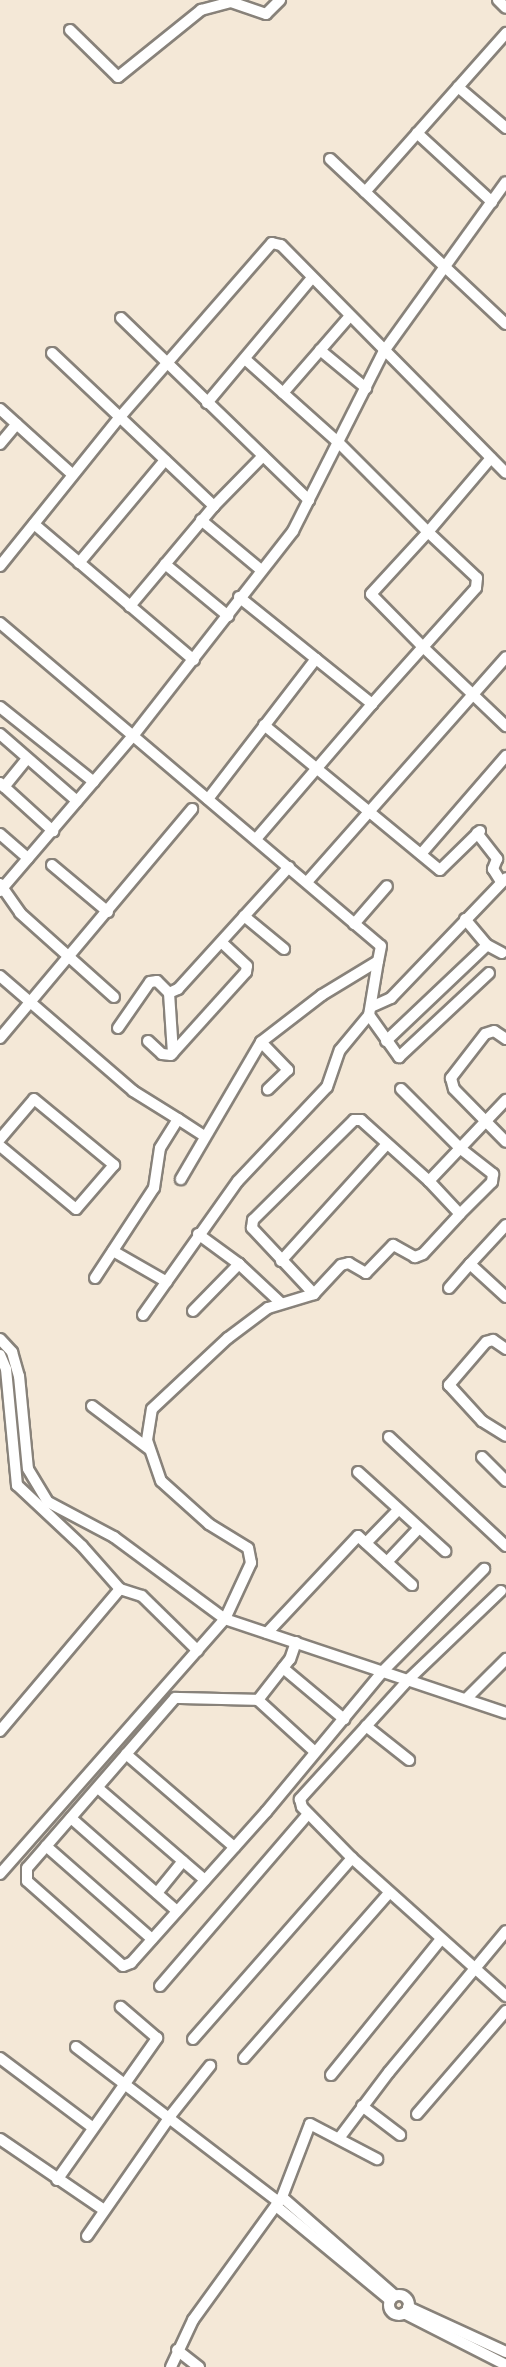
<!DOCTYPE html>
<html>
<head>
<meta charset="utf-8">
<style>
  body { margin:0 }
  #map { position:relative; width:506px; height:2367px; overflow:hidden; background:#f4e8d7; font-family:"Gentium Book Plus",serif }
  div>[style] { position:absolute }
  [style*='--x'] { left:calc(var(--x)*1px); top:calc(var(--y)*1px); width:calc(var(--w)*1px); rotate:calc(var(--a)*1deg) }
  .roads { filter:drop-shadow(2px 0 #88827a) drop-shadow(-2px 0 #88827a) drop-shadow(0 2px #88827a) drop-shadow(0 -2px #88827a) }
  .minor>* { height:10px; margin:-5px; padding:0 5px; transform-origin:5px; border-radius:5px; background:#fff }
  .minor>.ring { margin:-5px; padding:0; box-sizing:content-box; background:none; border:10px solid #fff; border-radius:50% }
  span { translate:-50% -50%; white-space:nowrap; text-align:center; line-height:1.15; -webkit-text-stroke:4.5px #f6f6f2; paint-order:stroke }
</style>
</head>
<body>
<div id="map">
  <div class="roads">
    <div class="minor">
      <div style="--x:498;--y:0;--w:11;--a:45"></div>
      <div style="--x:70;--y:30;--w:67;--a:44.4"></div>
      <div style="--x:118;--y:77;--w:107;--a:-38.9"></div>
      <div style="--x:201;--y:10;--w:31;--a:-15"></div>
      <div style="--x:231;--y:2;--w:37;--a:19"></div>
      <div style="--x:266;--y:14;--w:20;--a:-45"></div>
      <div style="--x:458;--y:87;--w:63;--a:40.5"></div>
      <div style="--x:417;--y:133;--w:102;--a:42.6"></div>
      <div style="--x:330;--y:159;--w:241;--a:43.2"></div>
      <div style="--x:365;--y:192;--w:213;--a:-48.4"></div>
      <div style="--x:121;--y:318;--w:262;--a:44.1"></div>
      <div style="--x:320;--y:350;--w:60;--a:39.6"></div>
      <div style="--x:52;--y:353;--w:223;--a:43.4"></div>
      <div style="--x:214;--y:506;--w:131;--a:130"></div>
      <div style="--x:245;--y:359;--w:126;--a:41.8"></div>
      <div style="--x:339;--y:443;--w:126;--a:45"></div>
      <div style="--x:428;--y:532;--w:67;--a:43.2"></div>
      <div style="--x:477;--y:578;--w:10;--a:96"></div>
      <div style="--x:476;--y:588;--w:79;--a:131.9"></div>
      <div style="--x:423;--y:647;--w:74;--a:-134.5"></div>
      <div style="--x:371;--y:594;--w:84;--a:-47.4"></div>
      <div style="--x:428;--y:532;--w:97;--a:-49.6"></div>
      <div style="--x:283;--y:393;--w:102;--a:-49"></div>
      <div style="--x:207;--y:403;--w:163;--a:-50"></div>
      <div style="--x:0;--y:409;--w:98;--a:42.1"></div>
      <div style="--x:0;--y:444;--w:26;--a:-50"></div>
      <div style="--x:214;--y:506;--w:70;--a:-45.6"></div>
      <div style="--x:201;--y:520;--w:78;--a:39.8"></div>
      <div style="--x:34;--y:524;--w:210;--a:40.4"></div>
      <div style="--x:79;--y:563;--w:134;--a:-50.1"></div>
      <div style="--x:165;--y:564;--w:82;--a:39.5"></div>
      <div style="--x:0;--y:566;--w:191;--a:-51.2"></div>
      <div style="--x:120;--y:417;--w:231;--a:-48.9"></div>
      <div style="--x:272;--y:243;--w:9;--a:13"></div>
      <div style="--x:281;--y:245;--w:320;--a:45.4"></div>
      <div style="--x:239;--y:597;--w:171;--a:38.8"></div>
      <div style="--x:372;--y:704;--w:76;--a:-48.2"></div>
      <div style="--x:423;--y:647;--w:115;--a:43.6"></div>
      <div style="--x:0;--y:623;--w:499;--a:40.3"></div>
      <div style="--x:381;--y:946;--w:15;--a:101"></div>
      <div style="--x:378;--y:961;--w:66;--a:148.7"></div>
      <div style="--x:322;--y:995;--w:77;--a:142.4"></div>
      <div style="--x:261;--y:1042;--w:159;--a:120.3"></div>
      <div style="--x:0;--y:707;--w:120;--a:38.6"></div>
      <div style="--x:264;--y:725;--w:228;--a:39.5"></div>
      <div style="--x:440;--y:870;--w:56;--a:-44.3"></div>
      <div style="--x:0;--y:734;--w:102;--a:41"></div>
      <div style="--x:0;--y:783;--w:72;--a:42.2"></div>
      <div style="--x:4;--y:787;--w:36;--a:-51"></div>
      <div style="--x:208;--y:799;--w:177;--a:-52.4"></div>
      <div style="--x:477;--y:833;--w:33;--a:52"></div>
      <div style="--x:497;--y:859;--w:11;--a:112"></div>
      <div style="--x:493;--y:869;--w:15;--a:58"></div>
      <div style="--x:0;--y:834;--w:37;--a:41"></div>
      <div style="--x:256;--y:839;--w:178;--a:-49.3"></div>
      <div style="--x:421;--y:854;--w:130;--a:-49.1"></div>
      <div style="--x:52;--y:865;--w:73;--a:40"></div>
      <div style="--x:307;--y:882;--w:300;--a:-48.5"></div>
      <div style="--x:0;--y:884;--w:35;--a:55"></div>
      <div style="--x:20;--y:913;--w:126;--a:41.8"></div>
      <div style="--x:0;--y:891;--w:204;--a:-49.4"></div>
      <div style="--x:133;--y:736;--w:260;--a:-52"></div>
      <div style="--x:293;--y:531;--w:202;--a:-63.2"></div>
      <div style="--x:384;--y:351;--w:208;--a:-54.2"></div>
      <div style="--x:244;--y:916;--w:52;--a:39.5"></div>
      <div style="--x:465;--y:919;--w:34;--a:50"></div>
      <div style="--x:487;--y:945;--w:17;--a:28"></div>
      <div style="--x:354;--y:924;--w:50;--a:-49"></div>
      <div style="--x:0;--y:976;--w:176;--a:40.8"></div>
      <div style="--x:133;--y:1091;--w:53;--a:31.9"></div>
      <div style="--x:169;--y:993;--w:60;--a:86.2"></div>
      <div style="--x:371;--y:1007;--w:22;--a:-24"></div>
      <div style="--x:391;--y:998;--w:166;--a:-46.2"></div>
      <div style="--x:369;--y:1015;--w:52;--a:54.5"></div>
      <div style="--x:399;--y:1057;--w:123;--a:-43"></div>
      <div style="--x:118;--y:1028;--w:56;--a:-55.2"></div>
      <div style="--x:150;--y:982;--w:7;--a:-8"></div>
      <div style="--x:157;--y:981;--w:17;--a:45"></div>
      <div style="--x:169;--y:993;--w:10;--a:-24"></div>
      <div style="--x:178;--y:989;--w:165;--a:-47.7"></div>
      <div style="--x:0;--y:1038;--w:299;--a:-50"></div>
      <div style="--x:506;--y:1039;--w:14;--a:-146"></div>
      <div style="--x:494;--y:1031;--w:9;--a:162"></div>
      <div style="--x:485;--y:1034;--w:56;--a:127.7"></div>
      <div style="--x:451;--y:1078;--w:11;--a:75"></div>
      <div style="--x:454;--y:1089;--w:74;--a:45.5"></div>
      <div style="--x:148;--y:1041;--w:19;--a:43"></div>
      <div style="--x:162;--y:1054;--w:9;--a:6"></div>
      <div style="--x:171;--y:1055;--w:112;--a:-47.9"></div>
      <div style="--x:246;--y:972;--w:6;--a:-81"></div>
      <div style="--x:247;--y:966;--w:35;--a:-137"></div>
      <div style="--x:386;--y:1041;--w:139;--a:-43.5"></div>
      <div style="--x:261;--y:1042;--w:39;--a:46"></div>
      <div style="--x:288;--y:1070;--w:28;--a:136"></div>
      <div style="--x:401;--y:1089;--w:85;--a:45"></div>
      <div style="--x:461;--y:1149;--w:41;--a:38"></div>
      <div style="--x:493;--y:1174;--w:8;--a:97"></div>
      <div style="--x:492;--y:1182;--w:45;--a:135"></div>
      <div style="--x:0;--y:1139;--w:52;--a:-49.6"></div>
      <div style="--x:34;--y:1099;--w:104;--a:39.5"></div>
      <div style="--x:114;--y:1165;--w:58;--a:130.8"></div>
      <div style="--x:76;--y:1209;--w:99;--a:-140.3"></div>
      <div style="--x:429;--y:1181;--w:45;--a:46.8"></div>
      <div style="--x:460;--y:1214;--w:54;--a:132.8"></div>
      <div style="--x:423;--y:1254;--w:9;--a:159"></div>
      <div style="--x:415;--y:1257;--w:25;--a:-151"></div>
      <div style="--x:393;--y:1245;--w:39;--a:134"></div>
      <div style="--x:366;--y:1273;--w:20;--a:-150"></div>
      <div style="--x:349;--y:1263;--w:8;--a:166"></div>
      <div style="--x:341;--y:1265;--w:40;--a:133"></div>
      <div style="--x:314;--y:1294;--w:91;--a:-133.2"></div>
      <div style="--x:252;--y:1228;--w:8;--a:-83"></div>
      <div style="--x:253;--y:1220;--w:142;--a:-44.7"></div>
      <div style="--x:354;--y:1120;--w:7;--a:0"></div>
      <div style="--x:361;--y:1120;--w:91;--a:41.9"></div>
      <div style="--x:429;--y:1181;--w:112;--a:-46.5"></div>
      <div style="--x:506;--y:1225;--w:53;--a:132.7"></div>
      <div style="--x:470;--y:1264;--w:49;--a:42.5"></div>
      <div style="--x:198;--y:1234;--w:51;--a:36.2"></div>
      <div style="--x:239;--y:1264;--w:57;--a:42.9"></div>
      <div style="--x:113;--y:1251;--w:62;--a:29.9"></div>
      <div style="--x:281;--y:1261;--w:158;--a:-47.8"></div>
      <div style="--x:95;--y:1278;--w:108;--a:-56.8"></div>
      <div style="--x:154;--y:1188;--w:40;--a:-81.5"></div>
      <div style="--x:160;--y:1148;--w:34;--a:-58"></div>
      <div style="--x:178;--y:1119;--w:31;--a:33"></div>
      <div style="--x:449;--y:1288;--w:32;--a:-49"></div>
      <div style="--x:193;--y:1311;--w:66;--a:-45.6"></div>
      <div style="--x:143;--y:1315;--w:164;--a:-54.7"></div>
      <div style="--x:238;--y:1181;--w:129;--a:-46.6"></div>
      <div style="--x:327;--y:1087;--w:39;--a:-71"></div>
      <div style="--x:340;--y:1050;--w:45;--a:-50.4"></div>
      <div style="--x:369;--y:1015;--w:55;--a:-80.5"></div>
      <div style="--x:0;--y:1339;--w:18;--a:47"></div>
      <div style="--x:12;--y:1352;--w:25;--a:74"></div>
      <div style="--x:19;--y:1376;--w:93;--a:84.5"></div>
      <div style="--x:28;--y:1469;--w:39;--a:59"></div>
      <div style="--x:48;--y:1502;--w:75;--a:27.9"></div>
      <div style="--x:114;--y:1537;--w:138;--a:36.5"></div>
      <div style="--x:225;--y:1619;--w:296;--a:18.5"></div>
      <div style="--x:506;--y:1349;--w:16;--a:-145"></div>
      <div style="--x:493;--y:1340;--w:7;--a:164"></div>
      <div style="--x:486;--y:1342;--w:57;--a:130.7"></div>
      <div style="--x:449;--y:1385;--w:49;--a:47.5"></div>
      <div style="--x:482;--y:1421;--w:28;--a:32"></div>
      <div style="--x:0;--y:1355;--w:15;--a:67"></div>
      <div style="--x:6;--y:1369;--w:117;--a:84.6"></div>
      <div style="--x:17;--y:1485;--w:89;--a:43.2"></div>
      <div style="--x:82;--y:1546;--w:57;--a:48.5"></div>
      <div style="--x:120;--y:1589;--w:186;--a:130.2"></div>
      <div style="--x:92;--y:1406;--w:71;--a:37"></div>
      <div style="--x:389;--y:1437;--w:160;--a:43"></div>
      <div style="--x:482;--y:1457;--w:34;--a:45"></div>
      <div style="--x:358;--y:1472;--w:118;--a:42.2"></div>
      <div style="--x:366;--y:1543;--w:46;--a:-45.9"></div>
      <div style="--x:387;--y:1562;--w:47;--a:-46.7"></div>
      <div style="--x:120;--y:1589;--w:23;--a:18"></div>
      <div style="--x:142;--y:1596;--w:78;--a:44.5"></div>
      <div style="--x:501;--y:1591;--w:126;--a:136.3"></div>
      <div style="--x:410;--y:1678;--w:164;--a:132.3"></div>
      <div style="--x:300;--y:1799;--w:8;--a:76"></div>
      <div style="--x:302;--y:1807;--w:71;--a:45.6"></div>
      <div style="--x:352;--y:1858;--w:207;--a:41.9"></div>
      <div style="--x:267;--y:1633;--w:133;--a:-46.8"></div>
      <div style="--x:358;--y:1536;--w:73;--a:42.2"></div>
      <div style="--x:296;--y:1642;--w:18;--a:109"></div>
      <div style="--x:290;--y:1659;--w:52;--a:128"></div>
      <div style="--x:258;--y:1700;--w:83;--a:-178.6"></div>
      <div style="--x:175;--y:1698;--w:225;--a:131"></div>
      <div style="--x:27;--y:1868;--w:13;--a:90"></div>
      <div style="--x:27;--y:1881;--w:128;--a:41.5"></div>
      <div style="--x:123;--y:1966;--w:9;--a:-21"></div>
      <div style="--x:131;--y:1963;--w:203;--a:-48.2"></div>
      <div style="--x:266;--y:1812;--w:183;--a:-50.3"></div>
      <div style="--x:383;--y:1671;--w:144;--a:-45.3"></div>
      <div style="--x:283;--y:1668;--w:80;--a:39.9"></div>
      <div style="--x:466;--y:1699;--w:57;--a:-45"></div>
      <div style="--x:258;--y:1700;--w:77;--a:42.4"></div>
      <div style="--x:366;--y:1726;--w:55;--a:38.3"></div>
      <div style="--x:126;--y:1754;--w:143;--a:40.7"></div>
      <div style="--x:98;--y:1788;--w:141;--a:40.7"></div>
      <div style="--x:71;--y:1818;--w:141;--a:41.3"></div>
      <div style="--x:46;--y:1846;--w:141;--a:41.3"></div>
      <div style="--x:0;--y:1874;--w:340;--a:-48.6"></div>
      <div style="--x:225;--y:1619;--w:62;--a:-65.1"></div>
      <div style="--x:251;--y:1563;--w:15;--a:-101"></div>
      <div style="--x:248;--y:1548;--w:46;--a:-148.4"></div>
      <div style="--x:209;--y:1524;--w:64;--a:-138.1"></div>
      <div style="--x:161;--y:1481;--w:43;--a:-108.9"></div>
      <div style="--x:147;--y:1440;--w:31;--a:-81"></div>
      <div style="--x:152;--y:1409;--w:104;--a:-43.1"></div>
      <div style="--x:228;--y:1338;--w:50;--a:-36.9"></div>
      <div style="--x:268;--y:1308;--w:48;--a:-16.9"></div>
      <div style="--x:157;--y:1893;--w:41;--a:-50.9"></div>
      <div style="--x:160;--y:1986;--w:227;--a:-49.3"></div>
      <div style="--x:193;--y:2039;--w:241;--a:-48.7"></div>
      <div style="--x:76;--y:2047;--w:255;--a:37.4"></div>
      <div style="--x:0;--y:2058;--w:115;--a:36.9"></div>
      <div style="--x:244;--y:2058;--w:220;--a:-48.7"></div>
      <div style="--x:331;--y:2075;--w:175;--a:-51"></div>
      <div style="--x:362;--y:2106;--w:48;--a:37.3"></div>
      <div style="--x:417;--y:2114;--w:136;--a:-49.2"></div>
      <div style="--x:340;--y:2137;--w:81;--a:-53"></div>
      <div style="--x:389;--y:2072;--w:183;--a:-50.3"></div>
      <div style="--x:0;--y:2139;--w:126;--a:34.3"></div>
      <div style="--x:57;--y:2180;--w:174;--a:-54.8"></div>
      <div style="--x:157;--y:2038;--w:48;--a:-139.3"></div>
      <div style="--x:282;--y:2197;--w:150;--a:41.2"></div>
      <div style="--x:276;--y:2206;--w:148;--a:39.5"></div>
      <div style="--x:87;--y:2236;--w:147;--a:-55.2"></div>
      <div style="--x:171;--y:2115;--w:63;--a:-51.5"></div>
      <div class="ring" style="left:389px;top:2295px;width:10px;height:10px"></div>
      <div style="--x:408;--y:2307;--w:108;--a:24.7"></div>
      <div style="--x:404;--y:2313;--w:114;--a:27"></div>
      <div style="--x:177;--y:2350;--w:28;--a:38"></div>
      <div style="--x:171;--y:2367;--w:52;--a:-64.9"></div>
      <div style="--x:193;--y:2320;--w:152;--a:-54.1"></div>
      <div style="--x:282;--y:2197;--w:78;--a:-69"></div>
      <div style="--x:310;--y:2124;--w:76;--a:27.6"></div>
    </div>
  </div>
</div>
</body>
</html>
